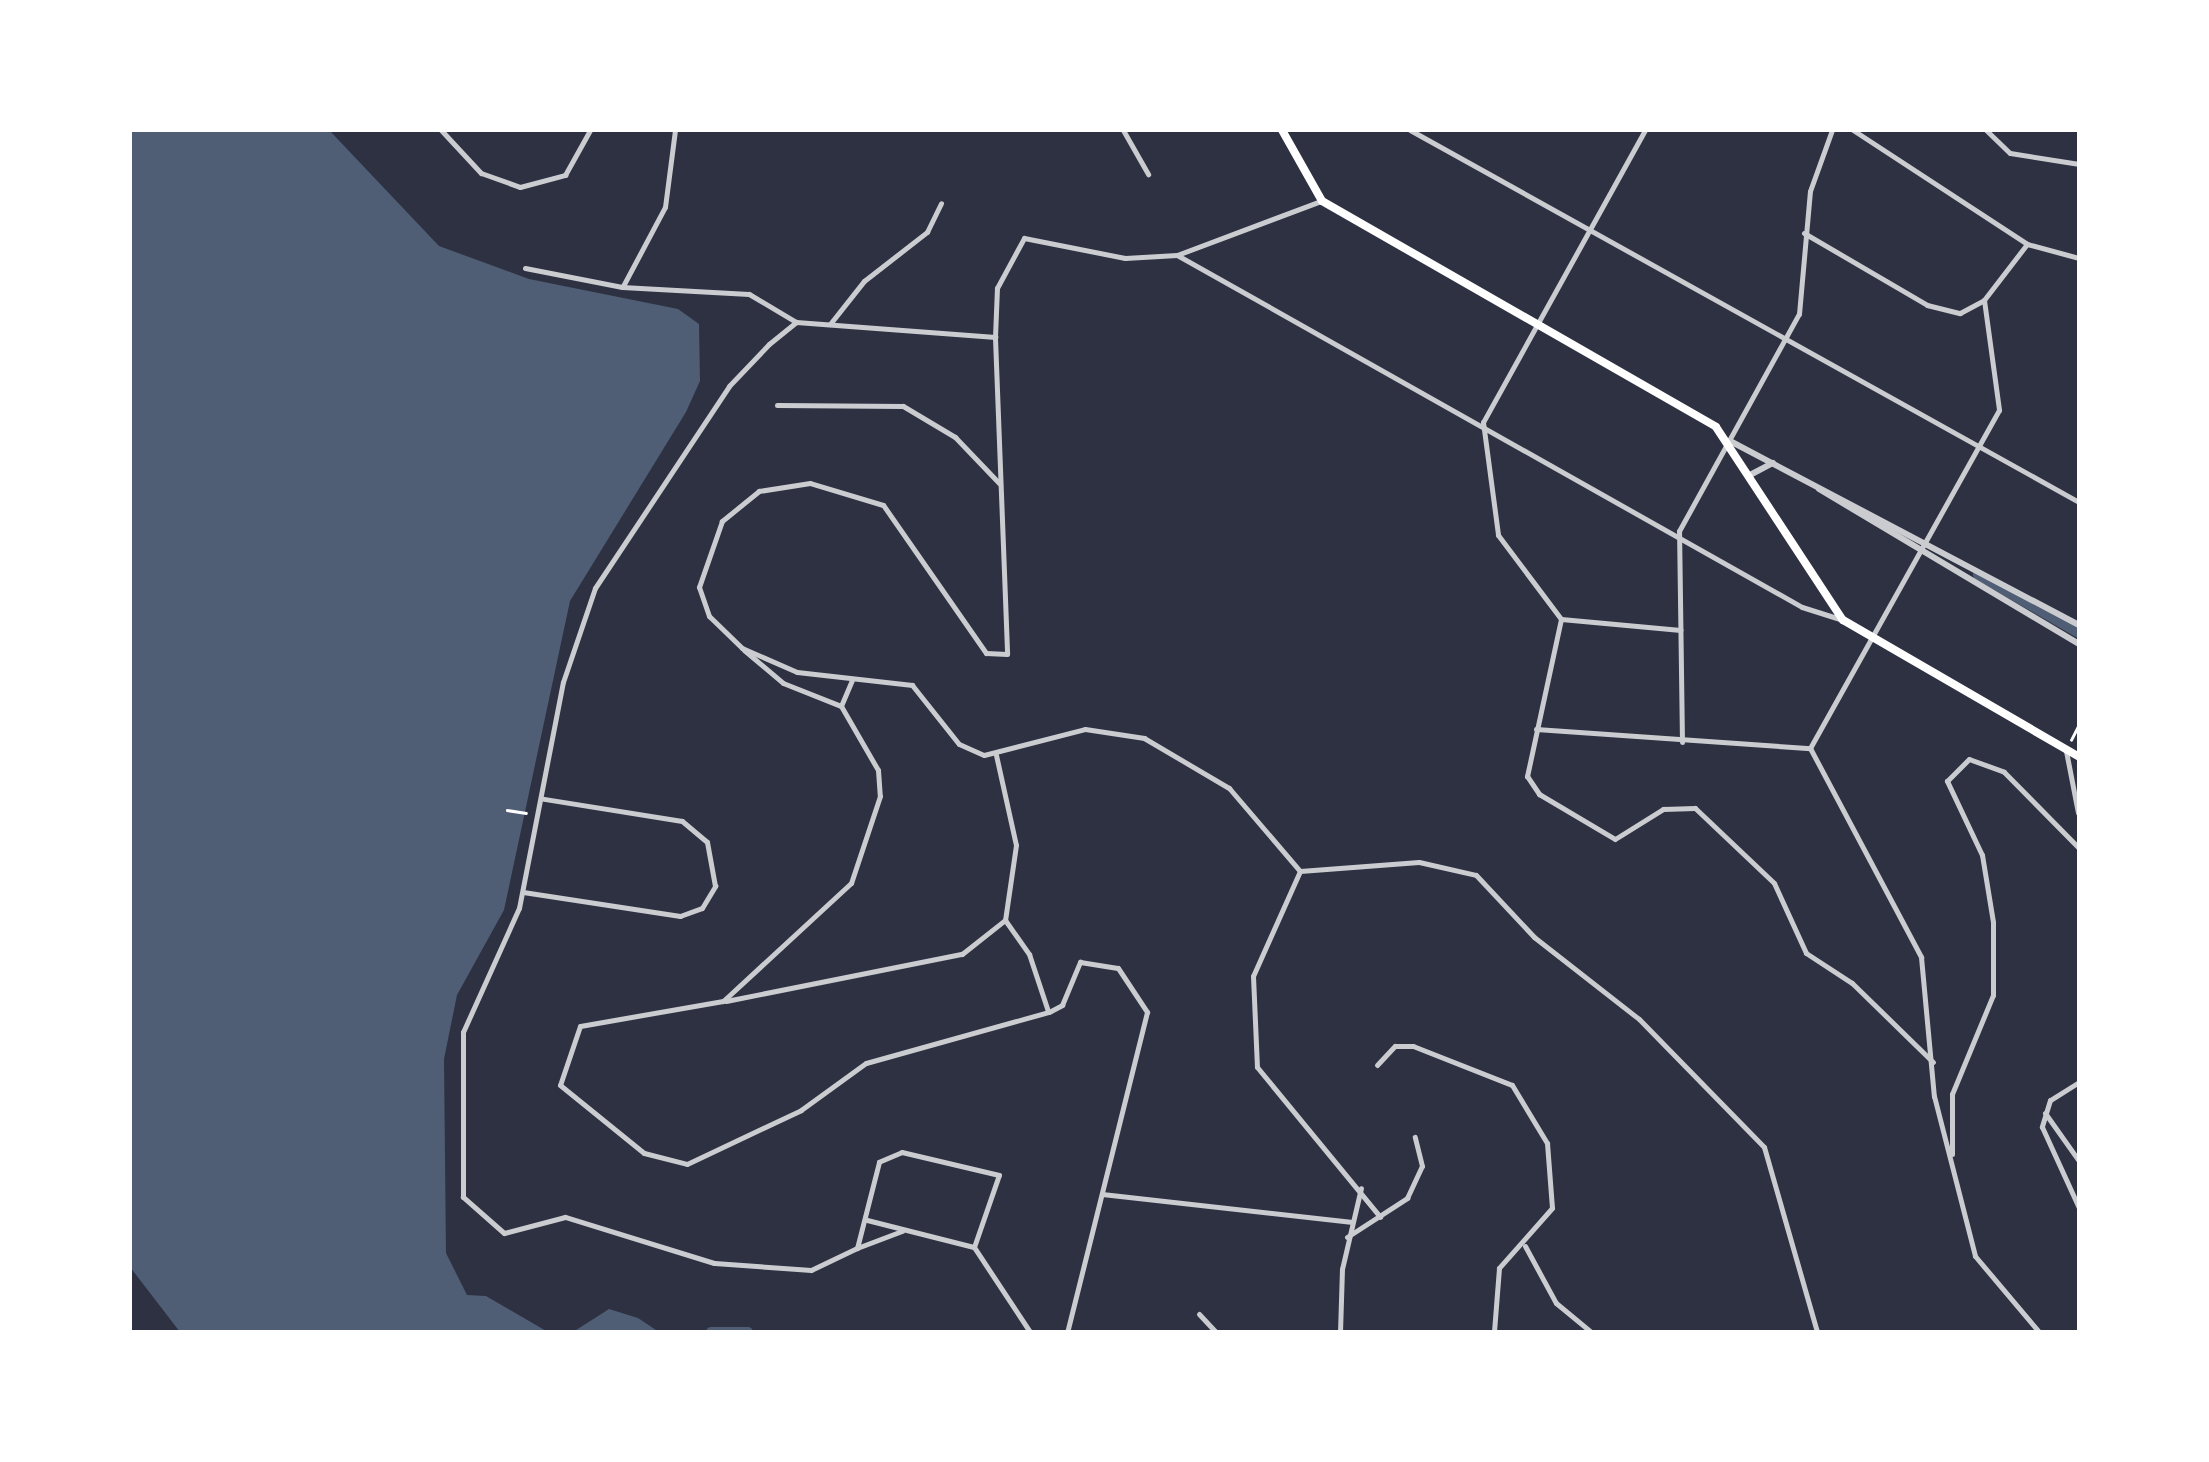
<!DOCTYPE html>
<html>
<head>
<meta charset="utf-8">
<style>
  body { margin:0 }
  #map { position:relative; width:2209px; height:1462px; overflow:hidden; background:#2d3142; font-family:"DejaVu Sans",sans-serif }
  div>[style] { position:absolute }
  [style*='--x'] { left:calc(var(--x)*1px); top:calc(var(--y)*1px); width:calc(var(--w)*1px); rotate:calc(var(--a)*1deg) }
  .water>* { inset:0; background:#4f5d75 }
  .canal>* { height:10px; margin:-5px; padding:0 5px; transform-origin:5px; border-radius:5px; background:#4f5d75 }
  .path>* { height:2.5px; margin:-1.25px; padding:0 1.25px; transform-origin:1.25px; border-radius:1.25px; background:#fff }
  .minor>* { height:5px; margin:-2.5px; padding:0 2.5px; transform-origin:2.5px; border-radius:2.5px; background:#caccd0 }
  .tertiary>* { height:6px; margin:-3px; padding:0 3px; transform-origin:3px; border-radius:3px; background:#caccd0 }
  .primary>* { height:8px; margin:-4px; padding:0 4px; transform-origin:4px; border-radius:4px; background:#fff }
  span { translate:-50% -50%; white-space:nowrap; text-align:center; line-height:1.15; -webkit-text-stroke:8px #fff; paint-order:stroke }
  .frame { position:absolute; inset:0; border:132px solid #fff; pointer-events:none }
</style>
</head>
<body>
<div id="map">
  <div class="water">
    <div style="clip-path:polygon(130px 130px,329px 130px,439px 246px,529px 279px,678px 309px,699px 324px,700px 381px,686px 412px,570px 601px,504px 910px,457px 995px,444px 1059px,446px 1253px,467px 1295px,486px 1296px,548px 1332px,180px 1332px,130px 1267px)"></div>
    <div style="clip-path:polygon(609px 1309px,638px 1318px,659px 1332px,573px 1332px)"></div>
  </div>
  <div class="canal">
    <div style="--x:1978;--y:575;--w:116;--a:29.9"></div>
    <div style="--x:711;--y:1332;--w:37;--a:0"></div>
  </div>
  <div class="path">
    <div style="--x:2071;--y:740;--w:18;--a:-63"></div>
    <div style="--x:507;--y:810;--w:19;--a:9"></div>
  </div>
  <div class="minor">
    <div style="--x:441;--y:130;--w:59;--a:47.1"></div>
    <div style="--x:481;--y:173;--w:41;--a:19.7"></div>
    <div style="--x:520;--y:187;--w:47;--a:-14.9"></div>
    <div style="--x:565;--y:175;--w:51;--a:-60.9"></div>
    <div style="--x:1123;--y:130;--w:51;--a:60.4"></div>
    <div style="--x:1410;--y:130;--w:765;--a:29.08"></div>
    <div style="--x:1645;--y:130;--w:334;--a:119"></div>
    <div style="--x:1483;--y:422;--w:114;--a:82.4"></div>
    <div style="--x:1498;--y:535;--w:105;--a:53.1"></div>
    <div style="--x:1561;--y:619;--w:161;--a:102.2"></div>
    <div style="--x:1527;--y:776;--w:22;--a:56"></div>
    <div style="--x:1539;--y:794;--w:88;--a:30.6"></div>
    <div style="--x:1615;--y:839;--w:57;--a:-32"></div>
    <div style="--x:1663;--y:809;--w:32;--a:-2"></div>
    <div style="--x:1695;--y:808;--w:109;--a:43.5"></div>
    <div style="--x:1774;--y:883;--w:77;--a:65.4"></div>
    <div style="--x:1806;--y:953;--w:55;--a:33.1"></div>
    <div style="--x:1852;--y:983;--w:113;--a:44.3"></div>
    <div style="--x:1853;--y:130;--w:208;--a:33.2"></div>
    <div style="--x:2027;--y:244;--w:54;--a:15.1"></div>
    <div style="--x:1986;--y:130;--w:33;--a:44"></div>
    <div style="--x:2010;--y:153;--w:70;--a:9.1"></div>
    <div style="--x:1804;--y:233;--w:143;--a:30.3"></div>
    <div style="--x:1927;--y:305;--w:34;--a:14"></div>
    <div style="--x:1960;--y:313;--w:27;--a:-28"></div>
    <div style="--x:2027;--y:244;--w:71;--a:127.5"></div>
    <div style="--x:1984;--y:300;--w:111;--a:82.2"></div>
    <div style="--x:1999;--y:410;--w:387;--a:119.2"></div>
    <div style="--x:1810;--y:748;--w:237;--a:62"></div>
    <div style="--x:1921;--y:957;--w:140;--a:84.7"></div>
    <div style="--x:1934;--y:1096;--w:165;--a:75.6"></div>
    <div style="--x:1975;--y:1256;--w:99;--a:49.9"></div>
    <div style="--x:1177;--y:255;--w:717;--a:29.39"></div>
    <div style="--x:1802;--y:607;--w:43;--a:17.6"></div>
    <div style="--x:525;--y:268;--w:99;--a:11.1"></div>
    <div style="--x:622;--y:287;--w:127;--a:3.2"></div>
    <div style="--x:749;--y:294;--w:55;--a:30.8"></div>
    <div style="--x:623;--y:286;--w:89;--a:-62"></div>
    <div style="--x:665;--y:207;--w:78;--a:-82.6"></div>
    <div style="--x:830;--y:324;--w:55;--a:-51.7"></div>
    <div style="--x:864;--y:281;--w:80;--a:-37.9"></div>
    <div style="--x:927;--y:232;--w:32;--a:-64"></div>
    <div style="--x:995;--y:338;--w:316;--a:87.8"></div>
    <div style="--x:1007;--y:654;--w:21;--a:-177"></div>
    <div style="--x:986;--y:653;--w:180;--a:-124.8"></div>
    <div style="--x:883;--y:505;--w:76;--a:-163.2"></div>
    <div style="--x:810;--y:483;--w:52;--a:171.1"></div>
    <div style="--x:759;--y:491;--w:48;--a:141"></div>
    <div style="--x:722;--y:521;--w:70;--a:109.2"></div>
    <div style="--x:699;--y:587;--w:31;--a:71"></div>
    <div style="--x:709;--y:616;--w:46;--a:44.1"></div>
    <div style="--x:742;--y:648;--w:60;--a:23.6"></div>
    <div style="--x:797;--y:672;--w:116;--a:6.4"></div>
    <div style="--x:912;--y:685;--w:75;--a:51.5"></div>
    <div style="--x:959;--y:744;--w:27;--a:24"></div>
    <div style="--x:984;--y:755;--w:104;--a:-14.4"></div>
    <div style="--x:1085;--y:729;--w:60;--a:8.7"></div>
    <div style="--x:1144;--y:738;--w:99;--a:30.5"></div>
    <div style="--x:1229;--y:788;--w:109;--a:49.5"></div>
    <div style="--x:1300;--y:871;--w:119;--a:-4.3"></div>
    <div style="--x:1419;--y:862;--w:58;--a:12.8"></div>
    <div style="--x:1476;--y:875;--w:85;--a:46.9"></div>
    <div style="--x:1534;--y:937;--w:133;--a:38"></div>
    <div style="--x:1639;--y:1019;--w:179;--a:45.7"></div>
    <div style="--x:1764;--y:1147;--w:192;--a:74"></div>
    <div style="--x:777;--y:405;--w:126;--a:0.5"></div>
    <div style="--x:903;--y:406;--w:61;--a:30.8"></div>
    <div style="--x:955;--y:437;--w:64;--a:46.3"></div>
    <div style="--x:1561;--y:619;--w:120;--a:5.3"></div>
    <div style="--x:744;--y:650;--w:51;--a:40.2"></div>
    <div style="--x:783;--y:683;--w:62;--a:21.6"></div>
    <div style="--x:852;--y:680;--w:28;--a:113"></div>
    <div style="--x:841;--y:706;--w:74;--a:60"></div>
    <div style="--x:878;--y:770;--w:26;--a:86"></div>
    <div style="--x:880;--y:796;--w:92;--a:108.4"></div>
    <div style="--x:851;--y:883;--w:174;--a:137.3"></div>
    <div style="--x:723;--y:1001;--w:145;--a:170.1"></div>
    <div style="--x:580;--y:1026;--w:62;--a:108.7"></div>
    <div style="--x:560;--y:1085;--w:108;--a:39"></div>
    <div style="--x:644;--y:1153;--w:44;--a:14.3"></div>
    <div style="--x:687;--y:1164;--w:126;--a:-25.3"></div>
    <div style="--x:801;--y:1110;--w:80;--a:-35.9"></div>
    <div style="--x:866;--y:1063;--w:190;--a:-15.6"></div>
    <div style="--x:1049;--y:1012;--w:15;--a:-28"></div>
    <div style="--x:1062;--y:1005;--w:47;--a:-67.3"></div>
    <div style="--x:1080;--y:962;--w:38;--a:9"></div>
    <div style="--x:1118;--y:968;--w:53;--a:56.6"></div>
    <div style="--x:1147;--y:1012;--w:330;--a:104"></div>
    <div style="--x:1536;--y:729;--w:275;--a:4"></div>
    <div style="--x:1682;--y:742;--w:211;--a:-90.8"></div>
    <div style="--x:1679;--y:531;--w:248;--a:-61.1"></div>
    <div style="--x:1799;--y:314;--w:123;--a:-84.9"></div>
    <div style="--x:1810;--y:191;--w:65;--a:-70.2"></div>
    <div style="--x:2066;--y:751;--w:63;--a:79"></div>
    <div style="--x:996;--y:755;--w:92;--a:77.5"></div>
    <div style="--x:1016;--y:845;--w:76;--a:98.3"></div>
    <div style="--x:1300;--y:871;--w:115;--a:114.1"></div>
    <div style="--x:1253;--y:976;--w:91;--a:87.5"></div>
    <div style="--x:1257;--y:1067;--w:194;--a:50.6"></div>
    <div style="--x:523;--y:892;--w:159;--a:8.7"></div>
    <div style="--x:680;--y:916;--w:23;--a:-20"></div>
    <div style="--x:702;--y:908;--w:26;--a:-59"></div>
    <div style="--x:715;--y:886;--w:45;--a:-100.3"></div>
    <div style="--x:707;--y:842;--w:33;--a:-140"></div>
    <div style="--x:682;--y:821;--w:140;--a:-170.9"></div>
    <div style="--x:726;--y:1001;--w:241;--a:-11.3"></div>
    <div style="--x:962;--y:954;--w:55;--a:-38.3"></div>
    <div style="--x:1005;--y:920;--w:42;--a:54.8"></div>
    <div style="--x:1029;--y:954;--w:60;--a:71.6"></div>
    <div style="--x:1377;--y:1065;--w:26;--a:-47"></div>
    <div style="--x:1395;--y:1046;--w:18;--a:0"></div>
    <div style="--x:1413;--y:1046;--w:106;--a:21.5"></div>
    <div style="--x:1512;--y:1085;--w:68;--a:58.9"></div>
    <div style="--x:1547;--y:1143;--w:65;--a:85.6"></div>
    <div style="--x:1552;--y:1208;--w:80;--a:131.5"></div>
    <div style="--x:1499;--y:1268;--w:64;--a:94.5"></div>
    <div style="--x:2079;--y:1082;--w:34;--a:148"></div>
    <div style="--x:2050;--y:1100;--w:28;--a:107"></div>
    <div style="--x:2042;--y:1127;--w:89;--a:65.4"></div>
    <div style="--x:2045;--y:1113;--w:59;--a:54.7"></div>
    <div style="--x:1952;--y:1154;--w:60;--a:-90"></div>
    <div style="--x:1952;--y:1094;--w:107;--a:-67.5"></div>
    <div style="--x:1993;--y:995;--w:73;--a:-90"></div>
    <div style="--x:1993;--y:922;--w:68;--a:-99.3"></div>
    <div style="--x:1982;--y:855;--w:82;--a:-115.3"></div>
    <div style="--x:1947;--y:781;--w:31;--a:-45"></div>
    <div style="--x:1969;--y:759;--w:37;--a:20"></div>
    <div style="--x:2004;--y:772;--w:107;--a:45.4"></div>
    <div style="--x:1102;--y:1194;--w:252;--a:6.4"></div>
    <div style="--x:867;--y:1220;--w:110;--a:14.2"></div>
    <div style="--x:1347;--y:1237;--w:72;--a:-33"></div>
    <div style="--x:1407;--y:1198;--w:35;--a:-65"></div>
    <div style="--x:1422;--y:1166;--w:30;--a:-104"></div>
    <div style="--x:1525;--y:1246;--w:65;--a:61.5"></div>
    <div style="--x:1556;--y:1303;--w:45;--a:39.6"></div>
    <div style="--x:857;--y:1248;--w:48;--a:-20.7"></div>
    <div style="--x:1199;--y:1314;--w:25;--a:47"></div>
    <div style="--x:1030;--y:1332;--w:102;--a:-123.4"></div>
    <div style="--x:974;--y:1247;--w:76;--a:-70.9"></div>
    <div style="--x:999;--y:1175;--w:100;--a:-166.7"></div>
    <div style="--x:902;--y:1152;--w:25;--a:157"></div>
    <div style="--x:879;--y:1162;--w:89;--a:104.3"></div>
    <div style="--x:857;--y:1248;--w:51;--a:154.4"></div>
    <div style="--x:811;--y:1270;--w:97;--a:-175.9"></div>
    <div style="--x:714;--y:1263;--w:156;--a:-162.8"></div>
    <div style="--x:565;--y:1217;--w:63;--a:165.3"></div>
    <div style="--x:504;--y:1233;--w:55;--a:-138.7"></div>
    <div style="--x:463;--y:1197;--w:165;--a:-90"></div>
    <div style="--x:463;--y:1032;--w:136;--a:-65.7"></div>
    <div style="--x:519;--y:908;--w:230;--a:-79"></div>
    <div style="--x:563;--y:682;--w:99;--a:-71.2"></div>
    <div style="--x:595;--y:588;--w:242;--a:-56.4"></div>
    <div style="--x:729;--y:386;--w:58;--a:-46.4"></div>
    <div style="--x:769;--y:344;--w:35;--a:-39"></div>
    <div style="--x:796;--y:322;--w:200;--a:4.3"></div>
    <div style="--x:995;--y:337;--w:49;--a:-87.7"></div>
    <div style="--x:997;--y:288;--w:57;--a:-61.6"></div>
    <div style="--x:1024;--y:238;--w:103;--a:11.2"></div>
    <div style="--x:1125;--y:258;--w:52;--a:-3.3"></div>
    <div style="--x:1177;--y:255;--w:154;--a:-20.6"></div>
    <div style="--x:1340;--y:1332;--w:63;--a:-88.2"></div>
    <div style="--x:1342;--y:1269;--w:83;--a:-76.8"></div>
  </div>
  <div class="tertiary">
    <div style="--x:1730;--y:441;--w:395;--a:27.8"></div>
    <div style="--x:1750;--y:475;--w:26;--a:-28"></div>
    <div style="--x:1819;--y:489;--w:303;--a:30.8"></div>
  </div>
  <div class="primary">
    <div style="--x:1282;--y:130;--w:81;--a:60.6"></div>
    <div style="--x:1322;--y:201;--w:454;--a:29.8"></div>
    <div style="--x:1716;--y:427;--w:231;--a:56.7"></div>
    <div style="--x:1843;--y:620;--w:273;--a:30.1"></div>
  </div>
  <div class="frame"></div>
</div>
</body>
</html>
